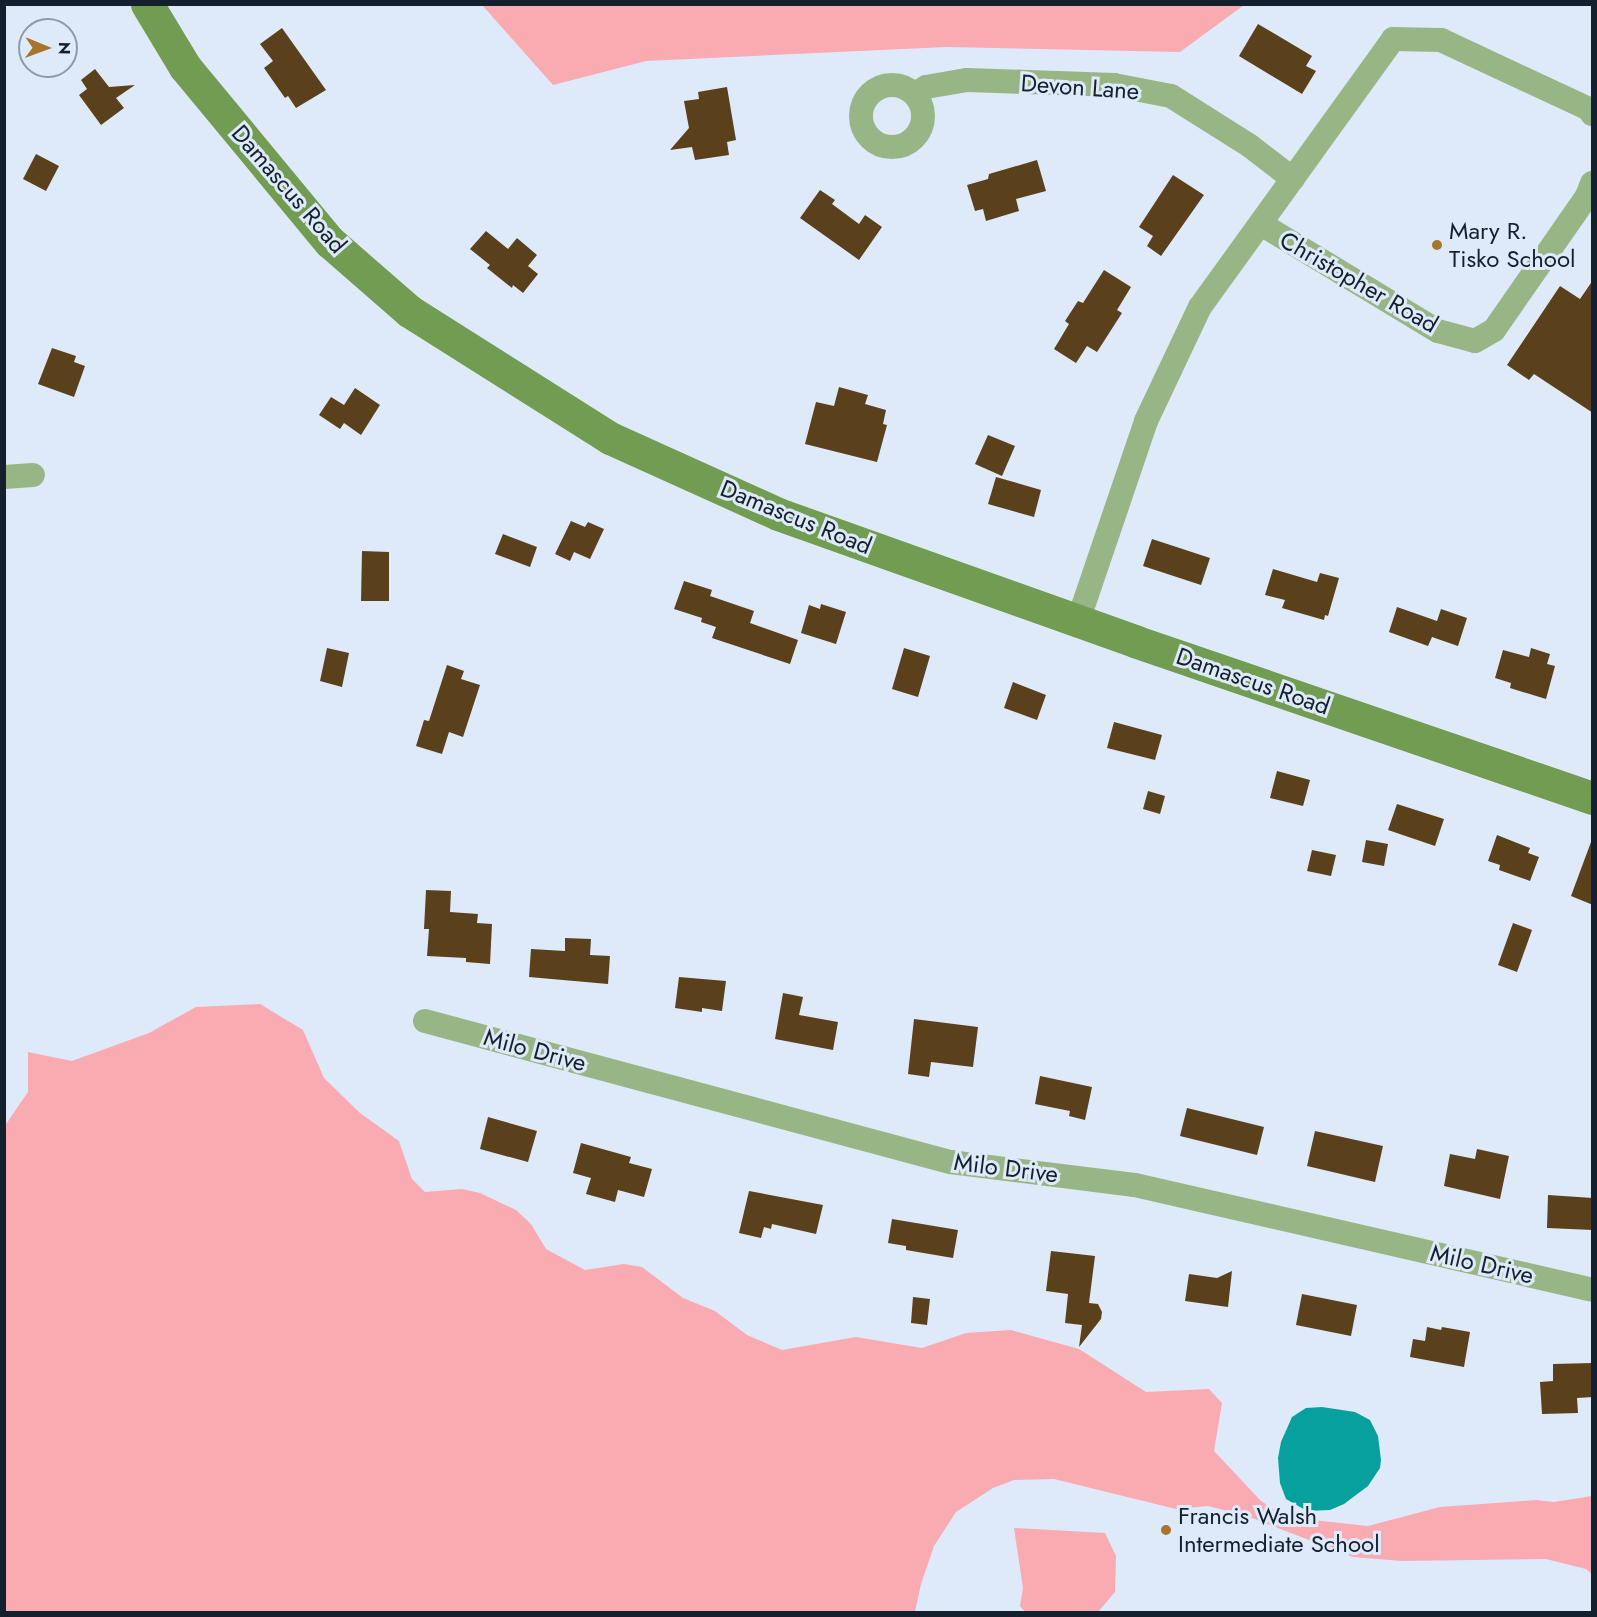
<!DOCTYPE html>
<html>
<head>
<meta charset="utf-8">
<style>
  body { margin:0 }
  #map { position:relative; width:1597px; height:1617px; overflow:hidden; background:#deeafa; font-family:Jost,sans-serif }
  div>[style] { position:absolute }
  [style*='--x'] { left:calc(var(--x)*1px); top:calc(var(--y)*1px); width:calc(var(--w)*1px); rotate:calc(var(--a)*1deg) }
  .green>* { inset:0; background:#faaab1 }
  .water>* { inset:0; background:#06a09e }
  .building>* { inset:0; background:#5b401c }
  .street>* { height:24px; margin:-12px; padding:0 12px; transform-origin:12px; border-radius:12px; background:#98b685 }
  .street>.ring { margin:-12px; padding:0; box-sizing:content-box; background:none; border:24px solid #98b685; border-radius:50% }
  .secondary>* { height:33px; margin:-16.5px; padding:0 16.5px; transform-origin:16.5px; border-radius:16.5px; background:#719c51 }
  .dots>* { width:16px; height:16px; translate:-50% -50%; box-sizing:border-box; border:3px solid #deeafa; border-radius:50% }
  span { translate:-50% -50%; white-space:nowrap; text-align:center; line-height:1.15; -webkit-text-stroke:6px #deeafa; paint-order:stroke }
  .street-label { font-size:24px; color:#14202e }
  .poi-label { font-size:24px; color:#14202e }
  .left { translate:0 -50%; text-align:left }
  .frame { position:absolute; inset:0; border:6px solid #14202e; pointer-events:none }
  .north { position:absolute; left:18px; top:18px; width:60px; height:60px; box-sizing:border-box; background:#deeafa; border:2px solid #8d99a8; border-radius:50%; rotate:91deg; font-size:16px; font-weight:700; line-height:24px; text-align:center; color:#14202e }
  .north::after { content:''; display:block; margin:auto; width:21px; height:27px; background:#a7752b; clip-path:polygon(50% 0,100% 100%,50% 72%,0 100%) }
</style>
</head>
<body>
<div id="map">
  <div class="green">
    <div style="clip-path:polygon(482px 5px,1244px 5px,1180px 52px,946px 47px,646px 61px,553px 85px)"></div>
    <div style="clip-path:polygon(260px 1004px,303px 1030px,324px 1078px,360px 1113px,399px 1141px,412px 1179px,425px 1192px,462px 1189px,480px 1193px,516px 1210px,531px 1224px,546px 1249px,585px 1270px,624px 1264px,642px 1267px,683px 1298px,715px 1311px,747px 1335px,782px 1350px,856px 1337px,922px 1348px,966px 1333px,1011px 1330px,1079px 1349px,1146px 1392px,1209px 1389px,1222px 1403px,1214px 1451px,1261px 1501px,1285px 1517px,1368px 1526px,1440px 1507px,1536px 1500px,1554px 1502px,1592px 1496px,1592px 1574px,1586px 1569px,1546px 1559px,1402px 1561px,1353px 1557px,1247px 1516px,1208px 1506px,1176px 1509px,1054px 1479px,1014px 1480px,993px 1488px,956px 1512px,934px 1546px,921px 1584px,915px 1612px,5px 1612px,4px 1127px,28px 1092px,28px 1052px,72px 1061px,149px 1033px,196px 1007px)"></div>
    <div style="clip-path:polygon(1014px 1528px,1105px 1533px,1116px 1556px,1115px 1592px,1098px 1612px,1025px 1612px,1020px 1606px,1023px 1588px)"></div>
  </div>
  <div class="water">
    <div style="clip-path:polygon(1322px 1407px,1355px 1412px,1370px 1420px,1378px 1436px,1381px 1460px,1380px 1468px,1368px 1486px,1344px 1504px,1330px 1510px,1307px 1511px,1286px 1499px,1280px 1483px,1278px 1458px,1281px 1442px,1292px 1417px,1306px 1408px)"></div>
  </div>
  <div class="building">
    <div style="clip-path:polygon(1258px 24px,1312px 56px,1306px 66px,1316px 71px,1302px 94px,1239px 56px)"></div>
    <div style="clip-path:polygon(282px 28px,326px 90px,296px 108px,288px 96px,285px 98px,264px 68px,273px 61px,260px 44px)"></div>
    <div style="clip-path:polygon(95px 69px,109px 87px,135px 85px,116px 98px,124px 108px,101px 125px,79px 95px,87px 89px,81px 80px)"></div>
    <div style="clip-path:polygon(727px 87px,736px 140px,727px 142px,729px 155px,695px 160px,692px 147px,670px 150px,689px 128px,684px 101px,699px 99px,698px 92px)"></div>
    <div style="clip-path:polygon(36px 154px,59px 166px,46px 191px,23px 179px)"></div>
    <div style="clip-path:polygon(1037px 160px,1046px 191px,1016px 199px,1019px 211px,986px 221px,983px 209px,975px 211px,967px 185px,988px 179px,989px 174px)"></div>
    <div style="clip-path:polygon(1173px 175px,1204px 195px,1161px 256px,1147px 246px,1153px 236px,1139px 227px)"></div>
    <div style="clip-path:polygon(820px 190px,835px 200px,832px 204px,859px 224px,865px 215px,882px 227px,859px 260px,800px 218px)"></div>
    <div style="clip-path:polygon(486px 231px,508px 249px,517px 238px,537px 255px,528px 266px,538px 274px,523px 293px,513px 285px,512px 288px,487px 268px,490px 265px,470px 249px)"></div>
    <div style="clip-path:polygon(1104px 270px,1131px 287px,1117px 310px,1122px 313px,1097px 352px,1087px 346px,1076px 363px,1054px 349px,1069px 324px,1065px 321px,1078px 301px,1083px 303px)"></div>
    <div style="clip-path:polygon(1593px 280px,1593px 413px,1534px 374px,1529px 380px,1507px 365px,1560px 286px,1580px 299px)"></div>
    <div style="clip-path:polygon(52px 348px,76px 356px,74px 362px,85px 366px,74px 397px,38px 384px)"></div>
    <div style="clip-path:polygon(839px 387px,868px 395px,865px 404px,886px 410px,883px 424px,887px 425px,877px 462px,805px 444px,816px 402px,834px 406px)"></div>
    <div style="clip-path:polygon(355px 388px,380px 405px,361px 435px,344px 423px,340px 429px,319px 415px,331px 397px,344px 405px)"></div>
    <div style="clip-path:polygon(988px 435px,1015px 446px,1002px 476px,975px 464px)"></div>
    <div style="clip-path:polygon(996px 477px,1041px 490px,1034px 517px,988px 504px)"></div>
    <div style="clip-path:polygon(571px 521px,585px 527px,588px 522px,604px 529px,590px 559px,574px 552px,570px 561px,555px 554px)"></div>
    <div style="clip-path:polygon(503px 534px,537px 547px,530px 567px,495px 554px)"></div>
    <div style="clip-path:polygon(1152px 539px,1210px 558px,1201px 585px,1143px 566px)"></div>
    <div style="clip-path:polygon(362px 551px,389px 552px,389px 601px,361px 601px)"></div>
    <div style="clip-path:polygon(1273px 569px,1317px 582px,1320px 573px,1339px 578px,1328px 616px,1325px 615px,1324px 620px,1282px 608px,1285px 600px,1265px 595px)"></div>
    <div style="clip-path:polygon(684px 581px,712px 590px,710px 596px,754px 611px,750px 623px,798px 640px,790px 664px,712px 638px,716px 627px,701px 622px,702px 618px,674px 609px)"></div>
    <div style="clip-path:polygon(821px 604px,846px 612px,836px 644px,801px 633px,809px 605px,820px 609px)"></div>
    <div style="clip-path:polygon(1397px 607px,1437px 621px,1441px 609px,1467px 618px,1458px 646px,1432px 637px,1428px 646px,1389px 632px)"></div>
    <div style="clip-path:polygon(327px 648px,349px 653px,342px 687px,320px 681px)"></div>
    <div style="clip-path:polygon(904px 648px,930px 656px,918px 697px,892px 689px)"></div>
    <div style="clip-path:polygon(1531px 648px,1550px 654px,1547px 664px,1555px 666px,1546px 699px,1510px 688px,1511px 683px,1495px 678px,1503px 650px,1529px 657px)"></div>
    <div style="clip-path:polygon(447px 665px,464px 671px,461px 679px,480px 685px,463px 737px,449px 732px,442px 754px,416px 746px,424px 720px,429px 721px)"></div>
    <div style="clip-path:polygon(1013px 682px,1046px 695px,1037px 720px,1004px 708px)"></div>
    <div style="clip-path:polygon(1114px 722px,1162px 735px,1155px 760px,1107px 748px)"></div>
    <div style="clip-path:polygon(1277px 771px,1310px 780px,1303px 806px,1270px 798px)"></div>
    <div style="clip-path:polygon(1148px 791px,1165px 796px,1160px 814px,1143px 809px)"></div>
    <div style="clip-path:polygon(1397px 804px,1444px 819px,1435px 846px,1388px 830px)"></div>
    <div style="clip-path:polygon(1497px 835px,1530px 848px,1528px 853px,1539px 857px,1530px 881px,1499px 870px,1500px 865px,1488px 861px)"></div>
    <div style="clip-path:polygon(1366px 840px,1388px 844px,1384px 866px,1362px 862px)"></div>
    <div style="clip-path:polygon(1591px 842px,1593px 843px,1593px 905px,1571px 896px)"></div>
    <div style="clip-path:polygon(1312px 850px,1336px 855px,1331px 876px,1307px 871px)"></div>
    <div style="clip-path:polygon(426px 890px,451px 891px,450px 912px,478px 914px,477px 923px,492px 924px,490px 964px,466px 962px,466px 958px,427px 956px,429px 929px,424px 929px)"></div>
    <div style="clip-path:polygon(1513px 923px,1532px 930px,1517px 972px,1498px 965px)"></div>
    <div style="clip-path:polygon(565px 938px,591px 939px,590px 955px,610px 956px,608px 984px,529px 977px,531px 949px,565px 951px)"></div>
    <div style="clip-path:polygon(679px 977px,726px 981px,722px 1011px,702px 1008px,702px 1012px,675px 1008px)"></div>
    <div style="clip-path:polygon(783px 993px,803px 997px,799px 1015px,838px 1022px,833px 1050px,775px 1039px)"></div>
    <div style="clip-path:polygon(914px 1019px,978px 1027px,973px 1067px,931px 1062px,929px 1077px,908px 1074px)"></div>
    <div style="clip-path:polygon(1040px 1076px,1092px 1087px,1085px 1120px,1069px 1116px,1070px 1111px,1035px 1104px)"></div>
    <div style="clip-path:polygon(1187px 1108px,1264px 1127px,1257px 1155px,1180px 1136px)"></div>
    <div style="clip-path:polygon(488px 1117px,537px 1131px,528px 1162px,480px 1149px)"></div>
    <div style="clip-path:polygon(1315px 1131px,1383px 1146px,1375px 1182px,1307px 1166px)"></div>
    <div style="clip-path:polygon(581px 1143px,631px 1157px,629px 1163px,652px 1169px,644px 1197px,618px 1190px,615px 1202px,586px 1194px,591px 1178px,573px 1173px)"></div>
    <div style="clip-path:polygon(1477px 1149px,1509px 1156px,1500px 1199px,1444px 1186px,1450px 1154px,1475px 1159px)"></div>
    <div style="clip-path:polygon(749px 1191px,823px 1205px,816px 1234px,772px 1224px,771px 1229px,764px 1227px,761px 1238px,739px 1233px)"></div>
    <div style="clip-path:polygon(1548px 1195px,1593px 1198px,1593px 1230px,1547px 1228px)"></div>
    <div style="clip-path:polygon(892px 1219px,958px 1230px,953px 1258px,906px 1250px,906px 1246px,888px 1243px)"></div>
    <div style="clip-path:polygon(1051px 1251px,1095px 1256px,1089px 1303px,1098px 1304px,1102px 1312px,1101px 1319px,1079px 1347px,1082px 1325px,1065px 1323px,1068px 1294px,1046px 1291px)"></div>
    <div style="clip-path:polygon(1232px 1271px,1228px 1307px,1185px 1301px,1189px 1274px,1217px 1278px)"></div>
    <div style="clip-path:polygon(1302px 1294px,1357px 1305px,1351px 1336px,1296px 1325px)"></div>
    <div style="clip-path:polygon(913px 1297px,930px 1299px,927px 1325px,911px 1323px)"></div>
    <div style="clip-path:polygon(1427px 1327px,1441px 1330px,1442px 1327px,1470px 1332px,1464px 1367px,1410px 1357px,1413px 1339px,1425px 1341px)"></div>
    <div style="clip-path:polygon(1593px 1363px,1593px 1397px,1577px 1398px,1578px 1413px,1542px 1414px,1540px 1382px,1553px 1381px,1553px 1364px)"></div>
  </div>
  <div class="street">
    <div class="ring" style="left:861px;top:85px;width:38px;height:38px"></div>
    <div style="--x:915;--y:94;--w:13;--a:-32"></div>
    <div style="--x:926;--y:87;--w:42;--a:-9.7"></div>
    <div style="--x:967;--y:80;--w:147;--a:1.9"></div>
    <div style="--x:1114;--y:85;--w:58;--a:10.9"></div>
    <div style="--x:1171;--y:96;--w:93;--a:32.3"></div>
    <div style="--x:1250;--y:146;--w:54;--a:37.5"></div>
    <div style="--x:1261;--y:224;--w:207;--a:31.2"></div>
    <div style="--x:1438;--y:331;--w:38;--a:15"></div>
    <div style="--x:1475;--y:341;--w:22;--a:-30"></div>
    <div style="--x:1494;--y:330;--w:163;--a:-55.2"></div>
    <div style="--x:1587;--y:196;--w:14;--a:-69"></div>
    <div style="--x:4;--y:477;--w:29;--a:-4"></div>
    <div style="--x:1078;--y:621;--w:211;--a:-71.2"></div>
    <div style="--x:1146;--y:421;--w:126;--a:-64.7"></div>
    <div style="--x:1200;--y:307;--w:330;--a:-54.2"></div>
    <div style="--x:1393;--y:39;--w:48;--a:1.2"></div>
    <div style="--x:1441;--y:40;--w:163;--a:25"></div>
    <div style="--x:1589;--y:109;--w:6;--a:59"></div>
    <div style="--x:425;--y:1021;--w:544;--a:15.03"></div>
    <div style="--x:950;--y:1162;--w:186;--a:7.1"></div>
    <div style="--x:1135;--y:1185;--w:469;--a:12.9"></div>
  </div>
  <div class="secondary">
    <div style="--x:147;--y:4;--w:74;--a:58.9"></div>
    <div style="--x:185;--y:67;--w:227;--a:50.4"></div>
    <div style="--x:330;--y:242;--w:105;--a:41.1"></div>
    <div style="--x:409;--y:311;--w:238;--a:32.3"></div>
    <div style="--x:610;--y:438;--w:184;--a:24.3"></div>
    <div style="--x:778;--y:514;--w:381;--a:19.6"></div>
    <div style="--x:1137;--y:642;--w:481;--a:18.9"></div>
  </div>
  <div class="dots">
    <div style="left:1437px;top:245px;background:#a7752b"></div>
    <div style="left:1166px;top:1530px;background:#a7752b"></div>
  </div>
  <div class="street-label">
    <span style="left:1080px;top:87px;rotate:4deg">Devon Lane</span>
    <span style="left:289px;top:189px;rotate:49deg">Damascus Road</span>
    <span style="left:1359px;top:282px;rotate:30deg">Christopher Road</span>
    <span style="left:796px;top:517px;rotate:22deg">Damascus Road</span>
    <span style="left:1253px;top:681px;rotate:19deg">Damascus Road</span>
    <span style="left:535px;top:1050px;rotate:15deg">Milo Drive</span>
    <span style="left:1006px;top:1168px;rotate:7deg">Milo Drive</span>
    <span style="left:1482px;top:1264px;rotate:13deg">Milo Drive</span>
  </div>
  <div class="poi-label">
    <span class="left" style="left:1449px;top:245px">Mary R.<br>Tisko School</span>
    <span class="left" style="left:1178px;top:1530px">Francis Walsh<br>Intermediate School</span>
  </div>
  <div class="frame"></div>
  <div class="north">N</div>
</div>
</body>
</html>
